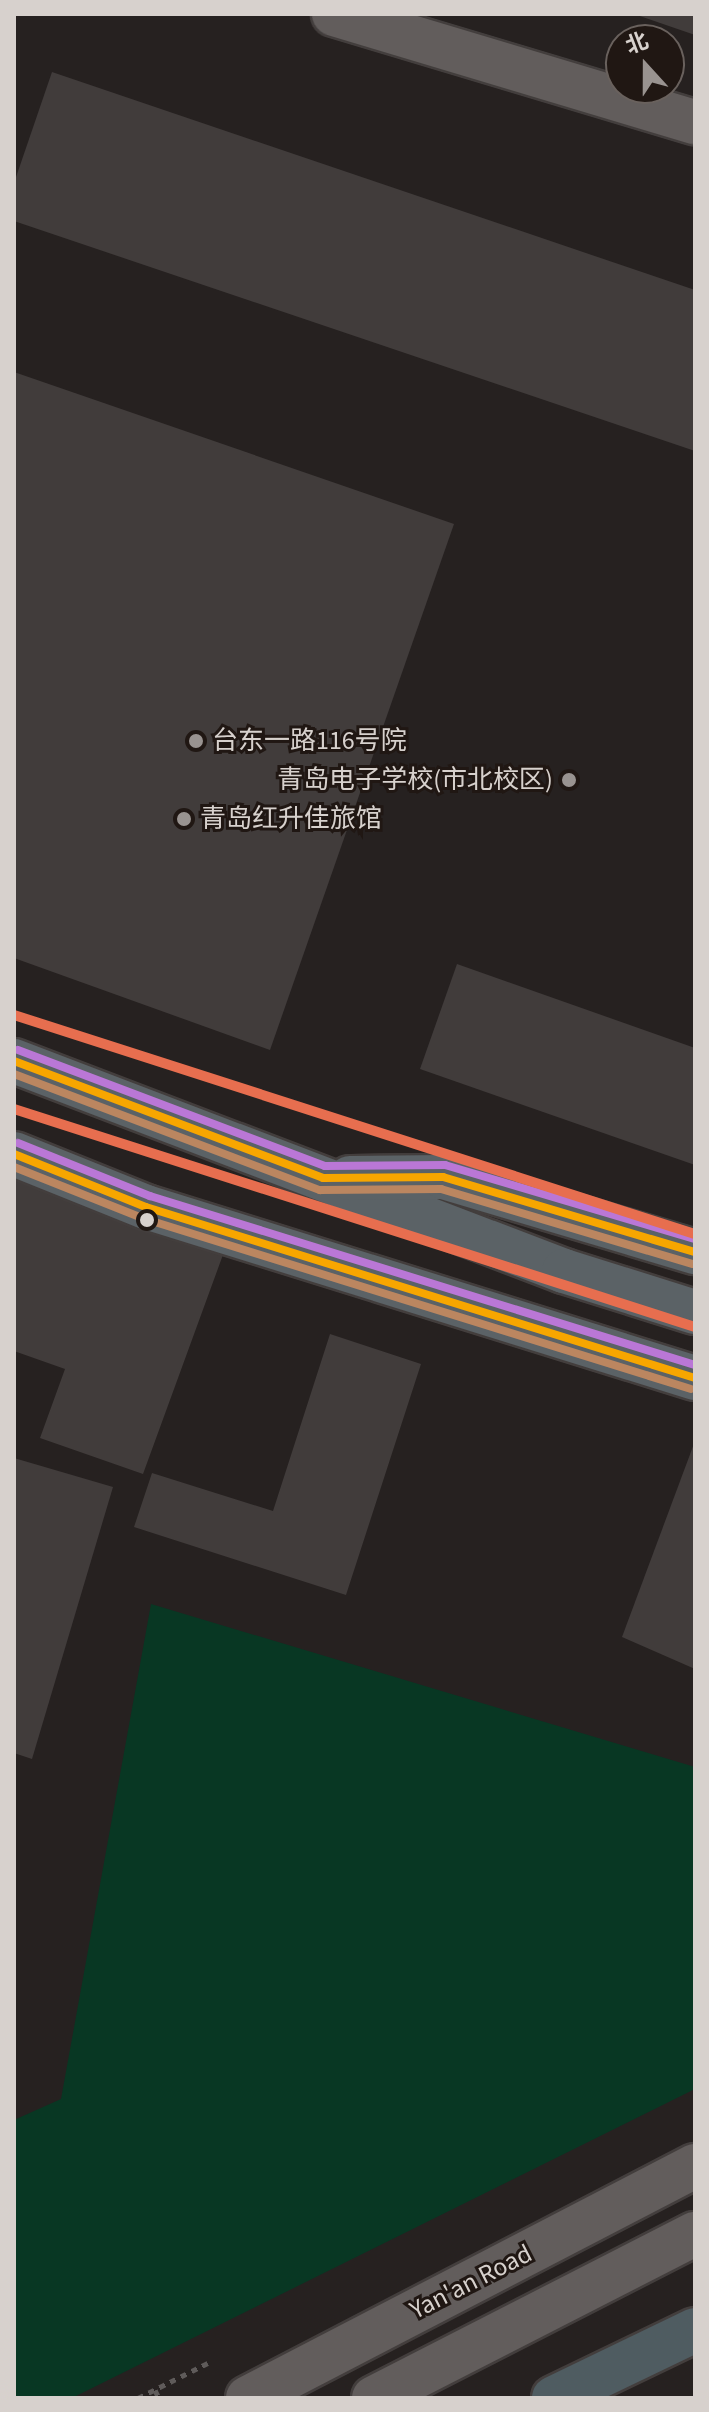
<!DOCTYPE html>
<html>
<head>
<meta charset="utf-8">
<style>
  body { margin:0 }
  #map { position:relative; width:709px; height:2412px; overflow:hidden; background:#262120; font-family:"Source Sans 3","Noto Sans SC",sans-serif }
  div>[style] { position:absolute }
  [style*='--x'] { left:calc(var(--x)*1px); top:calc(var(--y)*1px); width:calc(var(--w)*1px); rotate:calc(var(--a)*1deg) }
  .green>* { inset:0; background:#083723 }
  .building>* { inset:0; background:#413c3b }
  .path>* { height:5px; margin-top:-2.5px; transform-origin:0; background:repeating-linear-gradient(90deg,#5f5b5a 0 6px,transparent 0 12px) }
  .roads { filter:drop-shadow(2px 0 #433e3d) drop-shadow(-2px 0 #433e3d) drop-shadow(0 2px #433e3d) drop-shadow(0 -2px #433e3d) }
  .street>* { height:44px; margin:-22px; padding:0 22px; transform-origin:22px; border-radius:22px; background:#625d5c }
  .secondary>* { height:44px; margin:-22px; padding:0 22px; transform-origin:22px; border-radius:22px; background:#625d5c }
  .primary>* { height:44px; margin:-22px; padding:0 22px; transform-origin:22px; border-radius:22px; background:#5b6266 }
  .highway>* { height:44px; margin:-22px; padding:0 22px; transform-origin:22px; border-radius:22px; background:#4f5c61 }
  .bus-1>* { height:8px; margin:-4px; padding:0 4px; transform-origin:4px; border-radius:4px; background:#f7a600 }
  .bus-2>* { height:8px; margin:-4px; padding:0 4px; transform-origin:4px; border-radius:4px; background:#bb8660 }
  .bus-3>* { height:8px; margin:-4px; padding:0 4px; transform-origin:4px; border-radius:4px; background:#ba77d6 }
  .metro-1>* { height:10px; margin:-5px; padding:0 5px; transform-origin:5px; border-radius:5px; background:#e76e4f }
  .dots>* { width:22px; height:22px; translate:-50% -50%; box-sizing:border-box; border:4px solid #201713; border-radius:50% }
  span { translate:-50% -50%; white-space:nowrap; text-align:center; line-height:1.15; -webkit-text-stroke:6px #201713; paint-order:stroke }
  .poi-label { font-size:26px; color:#d7d1cd }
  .left { translate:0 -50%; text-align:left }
  .right { translate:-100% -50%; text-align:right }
  .street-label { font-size:26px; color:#d7d1cd }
  .frame { position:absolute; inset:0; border:16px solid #d7d1cd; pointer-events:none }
  .north { position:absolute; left:605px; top:24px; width:80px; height:80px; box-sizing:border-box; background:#201713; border:2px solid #69615d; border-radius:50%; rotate:339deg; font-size:22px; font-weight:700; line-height:32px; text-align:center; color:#d7d1cd }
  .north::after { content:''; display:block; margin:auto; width:28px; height:36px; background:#999390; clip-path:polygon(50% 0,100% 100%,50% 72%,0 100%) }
</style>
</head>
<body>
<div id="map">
  <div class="green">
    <div style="clip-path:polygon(151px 1604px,695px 1767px,695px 2089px,72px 2398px,14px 2398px,14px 2120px,61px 2099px)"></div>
  </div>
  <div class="building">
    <div style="clip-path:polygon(634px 14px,695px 14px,695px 35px)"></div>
    <div style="clip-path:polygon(52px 72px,695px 290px,695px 451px,14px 221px,14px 183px)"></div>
    <div style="clip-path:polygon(14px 372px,454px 524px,270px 1050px,14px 958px)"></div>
    <div style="clip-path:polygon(457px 964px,695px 1048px,695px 1165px,420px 1069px)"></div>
    <div style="clip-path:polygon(14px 1177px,224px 1252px,143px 1474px,40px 1438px,65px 1369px,14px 1351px)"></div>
    <div style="clip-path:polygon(330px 1334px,421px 1364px,346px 1595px,134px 1527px,152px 1473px,273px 1511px)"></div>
    <div style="clip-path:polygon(695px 1441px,695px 1669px,622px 1637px)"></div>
    <div style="clip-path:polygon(14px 1458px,113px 1487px,32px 1759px,14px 1753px)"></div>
  </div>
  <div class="path">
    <div style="--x:155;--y:2390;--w:9;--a:63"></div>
    <div style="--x:138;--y:2398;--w:78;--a:-26.6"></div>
  </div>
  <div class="roads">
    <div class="street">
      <div style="--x:334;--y:14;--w:377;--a:16.7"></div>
    </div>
    <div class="secondary">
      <div style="--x:248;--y:2398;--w:504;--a:-27.43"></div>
      <div style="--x:374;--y:2398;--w:360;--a:-27.1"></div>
    </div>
    <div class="primary">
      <div style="--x:14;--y:1061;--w:589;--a:20.9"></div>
      <div style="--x:564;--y:1271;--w:137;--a:17.4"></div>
      <div style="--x:14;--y:1154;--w:142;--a:21.9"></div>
      <div style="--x:146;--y:1207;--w:575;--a:17.3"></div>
      <div style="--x:350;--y:1178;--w:93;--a:-0.6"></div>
      <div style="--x:443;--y:1177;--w:263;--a:16.6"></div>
    </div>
    <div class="highway">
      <div style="--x:554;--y:2398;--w:157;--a:-25.7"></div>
    </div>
  </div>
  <div class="bus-1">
    <div style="--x:14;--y:1061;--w:330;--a:20.7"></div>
    <div style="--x:323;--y:1178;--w:120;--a:-0.5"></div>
    <div style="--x:443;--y:1177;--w:263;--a:16.6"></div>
    <div style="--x:14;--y:1154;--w:142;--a:21.9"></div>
    <div style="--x:146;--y:1207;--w:575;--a:17.3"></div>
  </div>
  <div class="bus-2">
    <div style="--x:14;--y:1074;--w:327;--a:20.8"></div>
    <div style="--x:320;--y:1190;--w:121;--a:-0.5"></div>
    <div style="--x:441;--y:1189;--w:262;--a:16.6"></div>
    <div style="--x:14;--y:1167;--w:138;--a:21.7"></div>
    <div style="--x:142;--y:1218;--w:575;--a:17.3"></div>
  </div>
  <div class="bus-3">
    <div style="--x:18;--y:1050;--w:328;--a:20.7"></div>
    <div style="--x:325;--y:1166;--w:120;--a:-0.5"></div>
    <div style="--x:445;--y:1165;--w:261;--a:16.5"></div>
    <div style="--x:18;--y:1143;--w:142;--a:21.9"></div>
    <div style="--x:150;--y:1196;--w:571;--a:17.23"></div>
  </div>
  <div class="metro-1">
    <div style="--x:14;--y:1015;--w:715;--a:17.83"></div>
    <div style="--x:14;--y:1109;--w:715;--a:17.75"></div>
  </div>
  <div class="dots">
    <div style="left:196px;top:741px;background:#999390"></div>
    <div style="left:569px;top:780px;background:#999390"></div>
    <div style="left:184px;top:819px;background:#999390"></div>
    <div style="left:147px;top:1220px;background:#d7d1cd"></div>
  </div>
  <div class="poi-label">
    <span class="left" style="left:212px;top:741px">台东一路116号院</span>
    <span class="right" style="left:553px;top:780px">青岛电子学校(市北校区)</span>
    <span class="left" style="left:200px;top:819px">青岛红升佳旅馆</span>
  </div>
  <div class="street-label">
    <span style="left:471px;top:2282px;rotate:-27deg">Yan'an Road</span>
  </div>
  <div class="frame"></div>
  <div class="north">北</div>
</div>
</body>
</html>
